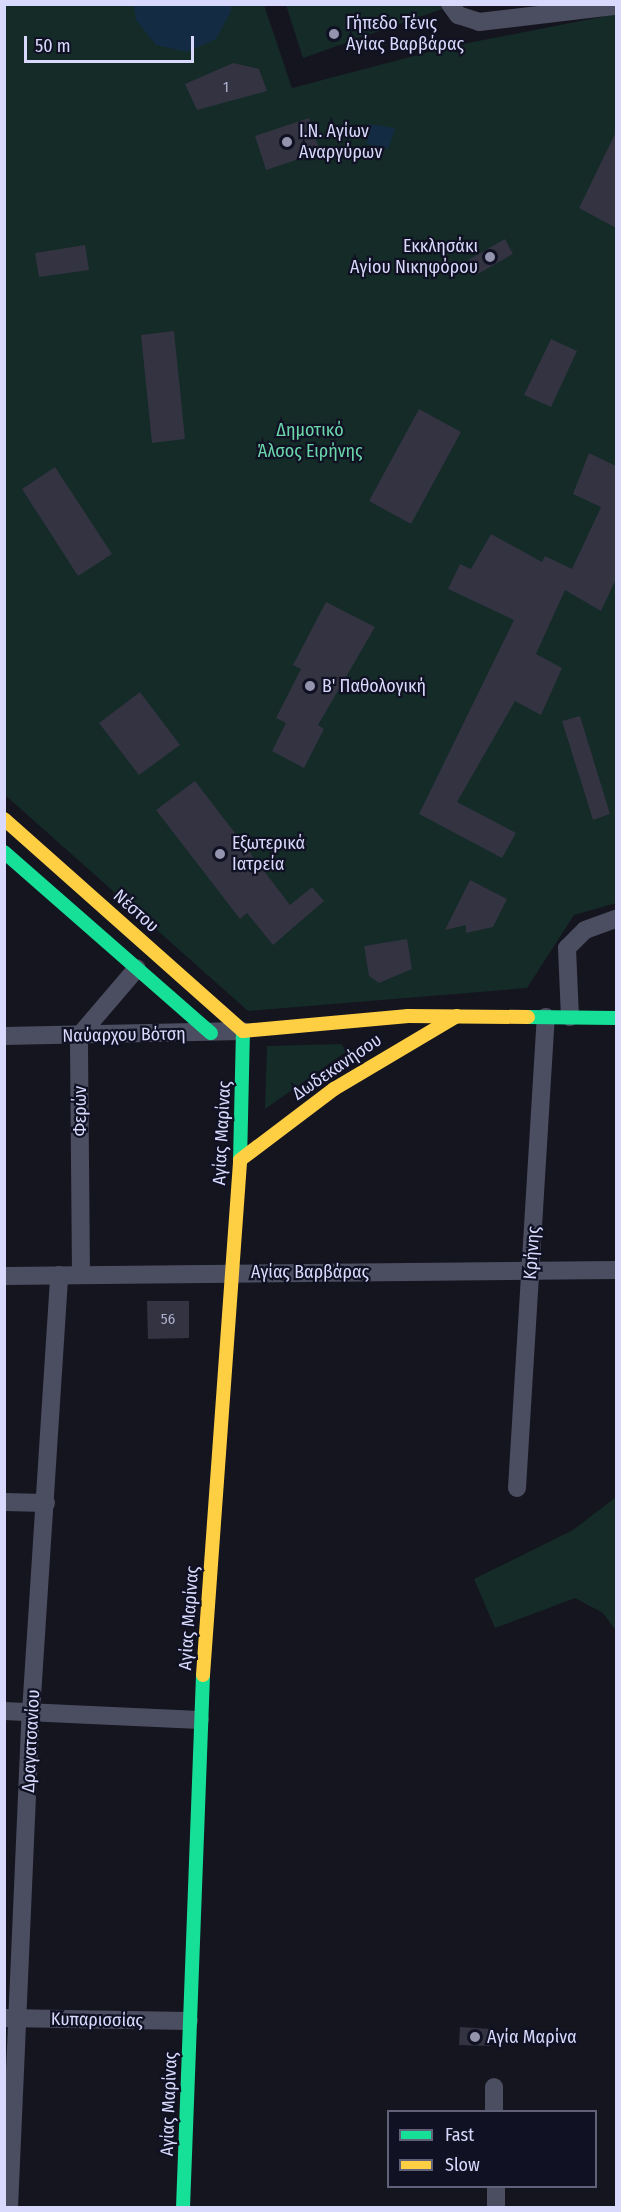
<!DOCTYPE html>
<html>
<head>
<meta charset="utf-8">
<style>
  body { margin:0 }
  #map { position:relative; width:621px; height:2212px; overflow:hidden; background:#151520; font-family:"Fira Sans Condensed",sans-serif }
  div>[style] { position:absolute }
  [style*='--x'] { left:calc(var(--x)*1px); top:calc(var(--y)*1px); width:calc(var(--w)*1px); rotate:calc(var(--a)*1deg) }
  .green>* { inset:0; background:#142b28 }
  .water>* { inset:0; background:#132c43 }
  .building>* { inset:0; background:#333342 }
  .street>* { height:18px; margin:-9px; padding:0 9px; transform-origin:9px; border-radius:9px; background:#4b4d60 }
  .fast>* { height:14px; margin:-7px; padding:0 7px; transform-origin:7px; border-radius:7px; background:#16e098 }
  .slow>* { height:14px; margin:-7px; padding:0 7px; transform-origin:7px; border-radius:7px; background:#ffcf43 }
  .dots>* { width:16px; height:16px; translate:-50% -50%; box-sizing:border-box; border:3px solid #111124; border-radius:50% }
  span { translate:-50% -50%; white-space:nowrap; text-align:center; line-height:1.15; -webkit-text-stroke:4.5px #111124; paint-order:stroke }
  .number-label { font-size:15px; color:#afb0ce }
  .number-label span { -webkit-text-stroke-width:0 }
  .poi-label { font-size:18px; color:#d8d9fc }
  .left { translate:0 -50%; text-align:left }
  .right { translate:-100% -50%; text-align:right }
  .park-label { font-size:18px; color:#6ad6aa }
  .street-label { font-size:18px; color:#d8d9fc }
  .frame { position:absolute; inset:0; border:6px solid #d8d9fc; pointer-events:none }
  .legend { position:absolute; left:387px; top:2110px; width:210px; height:78px; box-sizing:border-box; background:#111124; border:2px solid #61617a; margin:0; padding:8px 10px; list-style:none; font-size:18px; color:#d8d9fc }
  .legend li { display:flex; align-items:center; gap:12px; height:30px }
  .legend b { width:30px; border:2px solid #61617a }
  .scale { position:absolute; left:24px; top:36px; width:170px; height:27px; box-sizing:border-box; border:3px solid #d8d9fc; border-top:0; padding-left:8px; font-size:18px; line-height:21px; white-space:nowrap; color:#d8d9fc; -webkit-text-stroke:4px #111124; paint-order:stroke }
</style>
</head>
<body>
<div id="map">
  <div class="green">
    <div style="clip-path:polygon(4px 5px,264px 5px,292px 88px,448px 47px,616px 14px,616px 903px,574px 915px,527px 988px,248px 1011px,5px 795px)"></div>
    <div style="clip-path:polygon(441px 5px,442px 9px,303px 58px,286px 5px)"></div>
    <div style="clip-path:polygon(341px 1044px,347px 1051px,265px 1109px,267px 1046px)"></div>
    <div style="clip-path:polygon(616px 1497px,616px 1631px,603px 1613px,575px 1598px,495px 1628px,474px 1579px,573px 1530px)"></div>
  </div>
  <div class="water">
    <div style="clip-path:polygon(134px 5px,231px 5px,231px 11px,216px 39px,187px 52px,156px 45px,136px 20px)"></div>
    <div style="clip-path:polygon(368px 124px,395px 128px,388px 149px,367px 144px)"></div>
  </div>
  <div class="building">
    <div style="clip-path:polygon(233px 63px,259px 69px,267px 91px,197px 110px,185px 84px)"></div>
    <div style="clip-path:polygon(309px 118px,320px 152px,266px 170px,255px 136px)"></div>
    <div style="clip-path:polygon(616px 132px,616px 228px,579px 208px)"></div>
    <div style="clip-path:polygon(505px 239px,513px 254px,476px 275px,468px 260px)"></div>
    <div style="clip-path:polygon(85px 245px,89px 270px,39px 277px,35px 253px)"></div>
    <div style="clip-path:polygon(174px 331px,185px 439px,152px 443px,141px 335px)"></div>
    <div style="clip-path:polygon(551px 339px,577px 351px,551px 407px,524px 395px)"></div>
    <div style="clip-path:polygon(419px 409px,461px 432px,411px 524px,369px 501px)"></div>
    <div style="clip-path:polygon(589px 453px,616px 466px,616px 579px,601px 611px,565px 590px,536px 654px,562px 668px,541px 715px,515px 701px,457px 802px,516px 833px,502px 858px,419px 814px,514px 620px,448px 589px,460px 564px,471px 569px,491px 534px,542px 562px,545px 556px,572px 569px,601px 507px,573px 494px)"></div>
    <div style="clip-path:polygon(55px 467px,112px 554px,78px 576px,22px 489px)"></div>
    <div style="clip-path:polygon(326px 602px,375px 627px,318px 725px,324px 729px,304px 768px,272px 751px,286px 723px,276px 718px,301px 669px,293px 665px)"></div>
    <div style="clip-path:polygon(140px 692px,180px 745px,139px 775px,99px 723px)"></div>
    <div style="clip-path:polygon(580px 716px,610px 814px,593px 820px,562px 721px)"></div>
    <div style="clip-path:polygon(195px 781px,290px 905px,312px 887px,324px 901px,273px 945px,247px 913px,240px 919px,156px 810px)"></div>
    <div style="clip-path:polygon(470px 880px,507px 899px,493px 927px,466px 933px,466px 925px,445px 930px)"></div>
    <div style="clip-path:polygon(407px 939px,412px 969px,379px 983px,369px 976px,364px 946px)"></div>
    <div style="clip-path:polygon(147px 1301px,189px 1301px,189px 1338px,148px 1339px)"></div>
    <div style="clip-path:polygon(460px 2027px,491px 2029px,490px 2046px,459px 2045px)"></div>
  </div>
  <div class="street">
    <div style="--x:450;--y:4;--w:14;--a:54"></div>
    <div style="--x:458;--y:15;--w:22;--a:18"></div>
    <div style="--x:479;--y:22;--w:138;--a:-6.7"></div>
    <div style="--x:570;--y:1017;--w:69;--a:-92.5"></div>
    <div style="--x:567;--y:948;--w:25;--a:-45"></div>
    <div style="--x:585;--y:930;--w:33;--a:-20"></div>
    <div style="--x:4;--y:1036;--w:239;--a:-1.2"></div>
    <div style="--x:81;--y:1275;--w:239;--a:-90.5"></div>
    <div style="--x:79;--y:1036;--w:89;--a:-49.5"></div>
    <div style="--x:4;--y:1276;--w:612;--a:-0.56"></div>
    <div style="--x:517;--y:1488;--w:472;--a:-86.5"></div>
    <div style="--x:4;--y:1502;--w:42;--a:1.4"></div>
    <div style="--x:4;--y:1711;--w:196;--a:2.6"></div>
    <div style="--x:4;--y:2018;--w:185;--a:0.9"></div>
    <div style="--x:494;--y:2087;--w:25;--a:90"></div>
    <div style="--x:496;--y:2186;--w:22;--a:90"></div>
    <div style="--x:9;--y:2208;--w:496;--a:-87.5"></div>
    <div style="--x:31;--y:1712;--w:438;--a:-86.3"></div>
  </div>
  <div class="fast">
    <div style="--x:4;--y:852;--w:275;--a:41.2"></div>
    <div style="--x:528;--y:1017;--w:88;--a:0.7"></div>
    <div style="--x:240;--y:1162;--w:131;--a:-88.7"></div>
    <div style="--x:183;--y:2208;--w:533;--a:-87.85"></div>
  </div>
  <div class="slow">
    <div style="--x:4;--y:819;--w:319;--a:41.6"></div>
    <div style="--x:243;--y:1031;--w:166;--a:-5.2"></div>
    <div style="--x:408;--y:1016;--w:120;--a:0.5"></div>
    <div style="--x:240;--y:1160;--w:118;--a:-37.1"></div>
    <div style="--x:334;--y:1089;--w:143;--a:-30.7"></div>
    <div style="--x:203;--y:1675;--w:514;--a:-85.87"></div>
  </div>
  <div class="dots">
    <div style="left:334px;top:34px;background:#9494af"></div>
    <div style="left:287px;top:142px;background:#9494af"></div>
    <div style="left:490px;top:257px;background:#9494af"></div>
    <div style="left:310px;top:686px;background:#9494af"></div>
    <div style="left:220px;top:854px;background:#9494af"></div>
    <div style="left:475px;top:2037px;background:#9494af"></div>
  </div>
  <div class="number-label">
    <span style="left:226px;top:88px">1</span>
    <span style="left:168px;top:1320px">56</span>
  </div>
  <div class="poi-label">
    <span class="left" style="left:346px;top:34px">Γήπεδο Τένις<br>Αγίας Βαρβάρας</span>
    <span class="left" style="left:299px;top:142px">Ι.Ν. Αγίων<br>Αναργύρων</span>
    <span class="right" style="left:478px;top:257px">Εκκλησάκι<br>Αγίου Νικηφόρου</span>
    <span class="left" style="left:322px;top:686px">Β' Παθολογική</span>
    <span class="left" style="left:232px;top:854px">Εξωτερικά<br>Ιατρεία</span>
    <span class="left" style="left:487px;top:2037px">Αγία Μαρίνα</span>
  </div>
  <div class="park-label">
    <span style="left:310px;top:441px">Δημοτικό<br>Άλσος Ειρήνης</span>
  </div>
  <div class="street-label">
    <span style="left:136px;top:911px;rotate:42deg">Νέστου</span>
    <span style="left:124px;top:1035px;rotate:-1deg">Ναύαρχου Βότση</span>
    <span style="left:337px;top:1067px;rotate:-34deg">Δωδεκανήσου</span>
    <span style="left:80px;top:1111px;rotate:-90deg">Φερών</span>
    <span style="left:222px;top:1133px;rotate:-87deg">Αγίας Μαρίνας</span>
    <span style="left:532px;top:1253px;rotate:-86deg">Κρήνης</span>
    <span style="left:310px;top:1272px">Αγίας Βαρβάρας</span>
    <span style="left:189px;top:1618px;rotate:-86deg">Αγίας Μαρίνας</span>
    <span style="left:31px;top:1741px;rotate:-87deg">Δραγατσανίου</span>
    <span style="left:97px;top:2020px;rotate:1deg">Κυπαρισσίας</span>
    <span style="left:169px;top:2104px;rotate:-88deg">Αγίας Μαρίνας</span>
  </div>
  <div class="frame"></div>
  <ul class="legend">
  <li><b style="height:8px;background:#16e098"></b>Fast</li>
  <li><b style="height:8px;background:#ffcf43"></b>Slow</li>
  </ul>
  <div class="scale">50 m</div>
</div>
</body>
</html>
